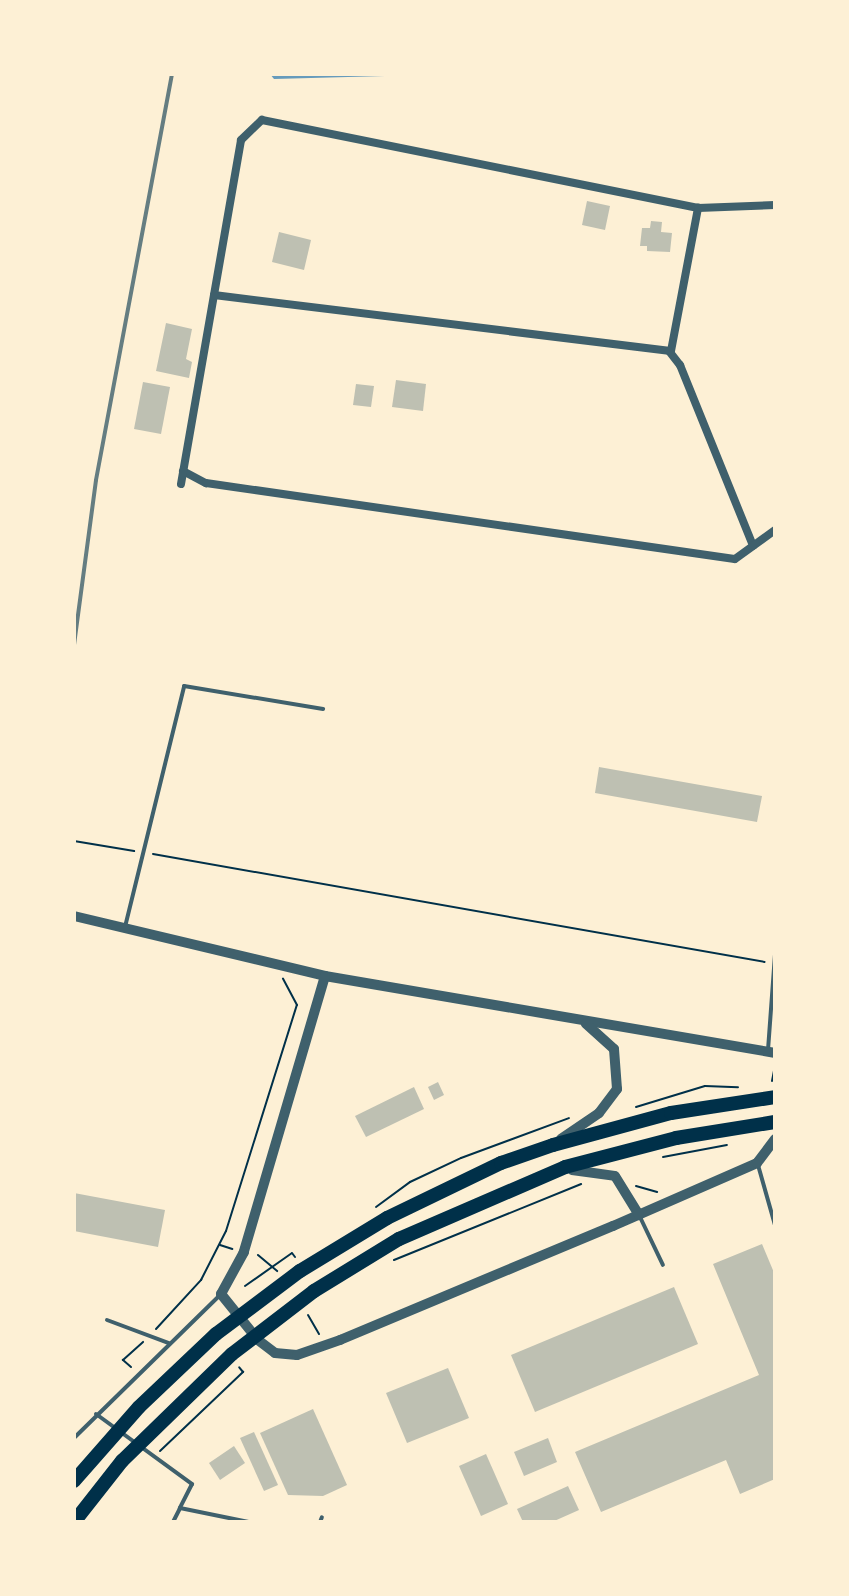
<!DOCTYPE html>
<html>
<head>
<meta charset="utf-8">
<style>
  body { margin:0 }
  #map { position:relative; width:849px; height:1596px; overflow:hidden; background:#fdf0d5; font-family:"Source Sans 3",sans-serif }
  div>[style] { position:absolute }
  [style*='--x'] { left:calc(var(--x)*1px); top:calc(var(--y)*1px); width:calc(var(--w)*1px); rotate:calc(var(--a)*1deg) }
  .water>* { inset:0; background:#669bbc }
  .building>* { inset:0; background:#bec0b2 }
  .path>* { height:2px; margin:-1px; padding:0 1px; transform-origin:1px; border-radius:1px; background:#003049 }
  .service>* { height:4px; margin:-2px; padding:0 2px; transform-origin:2px; border-radius:2px; background:#3f606c }
  .minor>* { height:8px; margin:-4px; padding:0 4px; transform-origin:4px; border-radius:4px; background:#3f606c }
  .tertiary>* { height:10px; margin:-5px; padding:0 5px; transform-origin:5px; border-radius:5px; background:#3f606c }
  .trunk>* { height:14px; margin:-7px; padding:0 7px; transform-origin:7px; border-radius:7px; background:#003049 }
  .rail>* { height:4px; margin:-2px; padding:0 2px; transform-origin:2px; border-radius:2px; background:#657d81 }
  span { translate:-50% -50%; white-space:nowrap; text-align:center; line-height:1.15; -webkit-text-stroke:7px #fdf0d5; paint-order:stroke }
  .frame { position:absolute; inset:0; border:76px solid #fdf0d5; pointer-events:none }
</style>
</head>
<body>
<div id="map">
  <div class="water">
    <div style="clip-path:polygon(270px 74px,459px 74px,274px 79px)"></div>
  </div>
  <div class="building">
    <div style="clip-path:polygon(587px 201px,610px 206px,605px 230px,582px 225px)"></div>
    <div style="clip-path:polygon(651px 221px,662px 222px,661px 232px,672px 233px,670px 252px,647px 251px,647px 246px,640px 246px,642px 228px,650px 228px)"></div>
    <div style="clip-path:polygon(279px 232px,311px 240px,304px 270px,272px 262px)"></div>
    <div style="clip-path:polygon(166px 323px,192px 329px,186px 359px,192px 362px,189px 378px,156px 371px)"></div>
    <div style="clip-path:polygon(396px 380px,426px 384px,423px 411px,392px 407px)"></div>
    <div style="clip-path:polygon(143px 382px,170px 387px,161px 434px,134px 429px)"></div>
    <div style="clip-path:polygon(356px 384px,374px 386px,371px 407px,353px 405px)"></div>
    <div style="clip-path:polygon(599px 767px,762px 796px,757px 822px,595px 793px)"></div>
    <div style="clip-path:polygon(438px 1082px,444px 1095px,434px 1100px,428px 1087px)"></div>
    <div style="clip-path:polygon(414px 1087px,424px 1109px,366px 1137px,355px 1116px)"></div>
    <div style="clip-path:polygon(74px 1193px,165px 1210px,158px 1247px,74px 1231px)"></div>
    <div style="clip-path:polygon(762px 1244px,775px 1275px,775px 1479px,740px 1494px,726px 1460px,601px 1512px,575px 1452px,759px 1375px,713px 1264px)"></div>
    <div style="clip-path:polygon(674px 1287px,698px 1344px,535px 1412px,511px 1355px)"></div>
    <div style="clip-path:polygon(448px 1368px,469px 1418px,407px 1443px,386px 1393px)"></div>
    <div style="clip-path:polygon(313px 1409px,347px 1485px,323px 1496px,288px 1495px,260px 1433px)"></div>
    <div style="clip-path:polygon(254px 1432px,278px 1485px,264px 1491px,240px 1438px)"></div>
    <div style="clip-path:polygon(548px 1438px,557px 1462px,524px 1476px,514px 1452px)"></div>
    <div style="clip-path:polygon(234px 1446px,245px 1463px,220px 1480px,209px 1463px)"></div>
    <div style="clip-path:polygon(486px 1454px,508px 1504px,481px 1516px,459px 1466px)"></div>
    <div style="clip-path:polygon(568px 1486px,579px 1510px,552px 1522px,523px 1522px,517px 1509px)"></div>
  </div>
  <div class="path">
    <div style="--x:74;--y:841;--w:61;--a:9.5"></div>
    <div style="--x:153;--y:854;--w:621;--a:10.01"></div>
    <div style="--x:772;--y:1081;--w:16;--a:-79"></div>
    <div style="--x:636;--y:1107;--w:72;--a:-16.9"></div>
    <div style="--x:705;--y:1086;--w:33;--a:2"></div>
    <div style="--x:663;--y:1157;--w:65;--a:-10.6"></div>
    <div style="--x:775;--y:1162;--w:8;--a:90"></div>
    <div style="--x:636;--y:1186;--w:22;--a:16"></div>
    <div style="--x:376;--y:1207;--w:42;--a:-36.3"></div>
    <div style="--x:410;--y:1182;--w:56;--a:-25.2"></div>
    <div style="--x:461;--y:1158;--w:115;--a:-20.3"></div>
    <div style="--x:220;--y:1245;--w:13;--a:18"></div>
    <div style="--x:258;--y:1255;--w:25;--a:40"></div>
    <div style="--x:394;--y:1260;--w:202;--a:-22.1"></div>
    <div style="--x:245;--y:1286;--w:57;--a:-35.1"></div>
    <div style="--x:292;--y:1253;--w:5;--a:53"></div>
    <div style="--x:308;--y:1315;--w:22;--a:60"></div>
    <div style="--x:156;--y:1329;--w:67;--a:-47.4"></div>
    <div style="--x:201;--y:1280;--w:55;--a:-63"></div>
    <div style="--x:226;--y:1231;--w:237;--a:-72.6"></div>
    <div style="--x:297;--y:1005;--w:30;--a:-118"></div>
    <div style="--x:131;--y:1367;--w:11;--a:-139"></div>
    <div style="--x:123;--y:1360;--w:27;--a:-42"></div>
    <div style="--x:160;--y:1451;--w:115;--a:-43.6"></div>
    <div style="--x:243;--y:1372;--w:6;--a:-129"></div>
  </div>
  <div class="service">
    <div style="--x:125;--y:927;--w:248;--a:-76.2"></div>
    <div style="--x:184;--y:686;--w:141;--a:9.4"></div>
    <div style="--x:768;--y:1050;--w:95;--a:-85.8"></div>
    <div style="--x:758;--y:1165;--w:62;--a:74.2"></div>
    <div style="--x:640;--y:1217;--w:53;--a:64.4"></div>
    <div style="--x:107;--y:1320;--w:66;--a:20.4"></div>
    <div style="--x:96;--y:1414;--w:119;--a:36.1"></div>
    <div style="--x:192;--y:1484;--w:27;--a:117"></div>
    <div style="--x:74;--y:1438;--w:203;--a:-44.4"></div>
    <div style="--x:173;--y:1522;--w:16;--a:-63"></div>
    <div style="--x:180;--y:1508;--w:70;--a:11.5"></div>
    <div style="--x:320;--y:1522;--w:5;--a:-68"></div>
  </div>
  <div class="minor">
    <div style="--x:214;--y:295;--w:460;--a:7"></div>
    <div style="--x:671;--y:351;--w:146;--a:-79.3"></div>
    <div style="--x:669;--y:351;--w:18;--a:52"></div>
    <div style="--x:680;--y:365;--w:195;--a:68"></div>
    <div style="--x:183;--y:471;--w:26;--a:28"></div>
    <div style="--x:206;--y:483;--w:534;--a:8.18"></div>
    <div style="--x:735;--y:559;--w:49;--a:-35.9"></div>
    <div style="--x:181;--y:484;--w:349;--a:-80.1"></div>
    <div style="--x:241;--y:140;--w:29;--a:-44"></div>
    <div style="--x:262;--y:120;--w:445;--a:11.4"></div>
    <div style="--x:698;--y:208;--w:77;--a:-2.2"></div>
  </div>
  <div class="tertiary">
    <div style="--x:74;--y:916;--w:258;--a:13.4"></div>
    <div style="--x:325;--y:976;--w:457;--a:9.7"></div>
    <div style="--x:325;--y:976;--w:288;--a:106.4"></div>
    <div style="--x:244;--y:1252;--w:48;--a:118.7"></div>
    <div style="--x:221;--y:1294;--w:59;--a:51.2"></div>
    <div style="--x:258;--y:1340;--w:21;--a:37"></div>
    <div style="--x:275;--y:1353;--w:22;--a:5"></div>
    <div style="--x:297;--y:1355;--w:46;--a:-19.2"></div>
    <div style="--x:340;--y:1340;--w:296;--a:-22.7"></div>
    <div style="--x:613;--y:1226;--w:157;--a:-23.6"></div>
    <div style="--x:757;--y:1163;--w:30;--a:-53"></div>
    <div style="--x:561;--y:1139;--w:46;--a:-34.4"></div>
    <div style="--x:599;--y:1113;--w:30;--a:-53"></div>
    <div style="--x:617;--y:1089;--w:40;--a:-94.3"></div>
    <div style="--x:614;--y:1049;--w:38;--a:-138"></div>
    <div style="--x:572;--y:1170;--w:43;--a:7.9"></div>
    <div style="--x:615;--y:1176;--w:46;--a:58.4"></div>
  </div>
  <div class="trunk">
    <div style="--x:74;--y:1481;--w:98;--a:-48.7"></div>
    <div style="--x:139;--y:1407;--w:106;--a:-43.5"></div>
    <div style="--x:216;--y:1334;--w:105;--a:-36.9"></div>
    <div style="--x:300;--y:1271;--w:102;--a:-31.3"></div>
    <div style="--x:387;--y:1218;--w:127;--a:-25.8"></div>
    <div style="--x:501;--y:1163;--w:55;--a:-19.1"></div>
    <div style="--x:553;--y:1145;--w:122;--a:-15.2"></div>
    <div style="--x:671;--y:1113;--w:105;--a:-8.7"></div>
    <div style="--x:74;--y:1522;--w:78;--a:-51.8"></div>
    <div style="--x:122;--y:1461;--w:153;--a:-44.2"></div>
    <div style="--x:232;--y:1354;--w:103;--a:-37.5"></div>
    <div style="--x:314;--y:1291;--w:100;--a:-31.5"></div>
    <div style="--x:399;--y:1239;--w:181;--a:-23.4"></div>
    <div style="--x:565;--y:1167;--w:115;--a:-14.6"></div>
    <div style="--x:676;--y:1138;--w:100;--a:-9.2"></div>
  </div>
  <div class="rail">
    <div style="--x:74;--y:645;--w:166;--a:-82.4"></div>
    <div style="--x:96;--y:480;--w:413;--a:-79.4"></div>
  </div>
  <div class="frame"></div>
</div>
</body>
</html>
